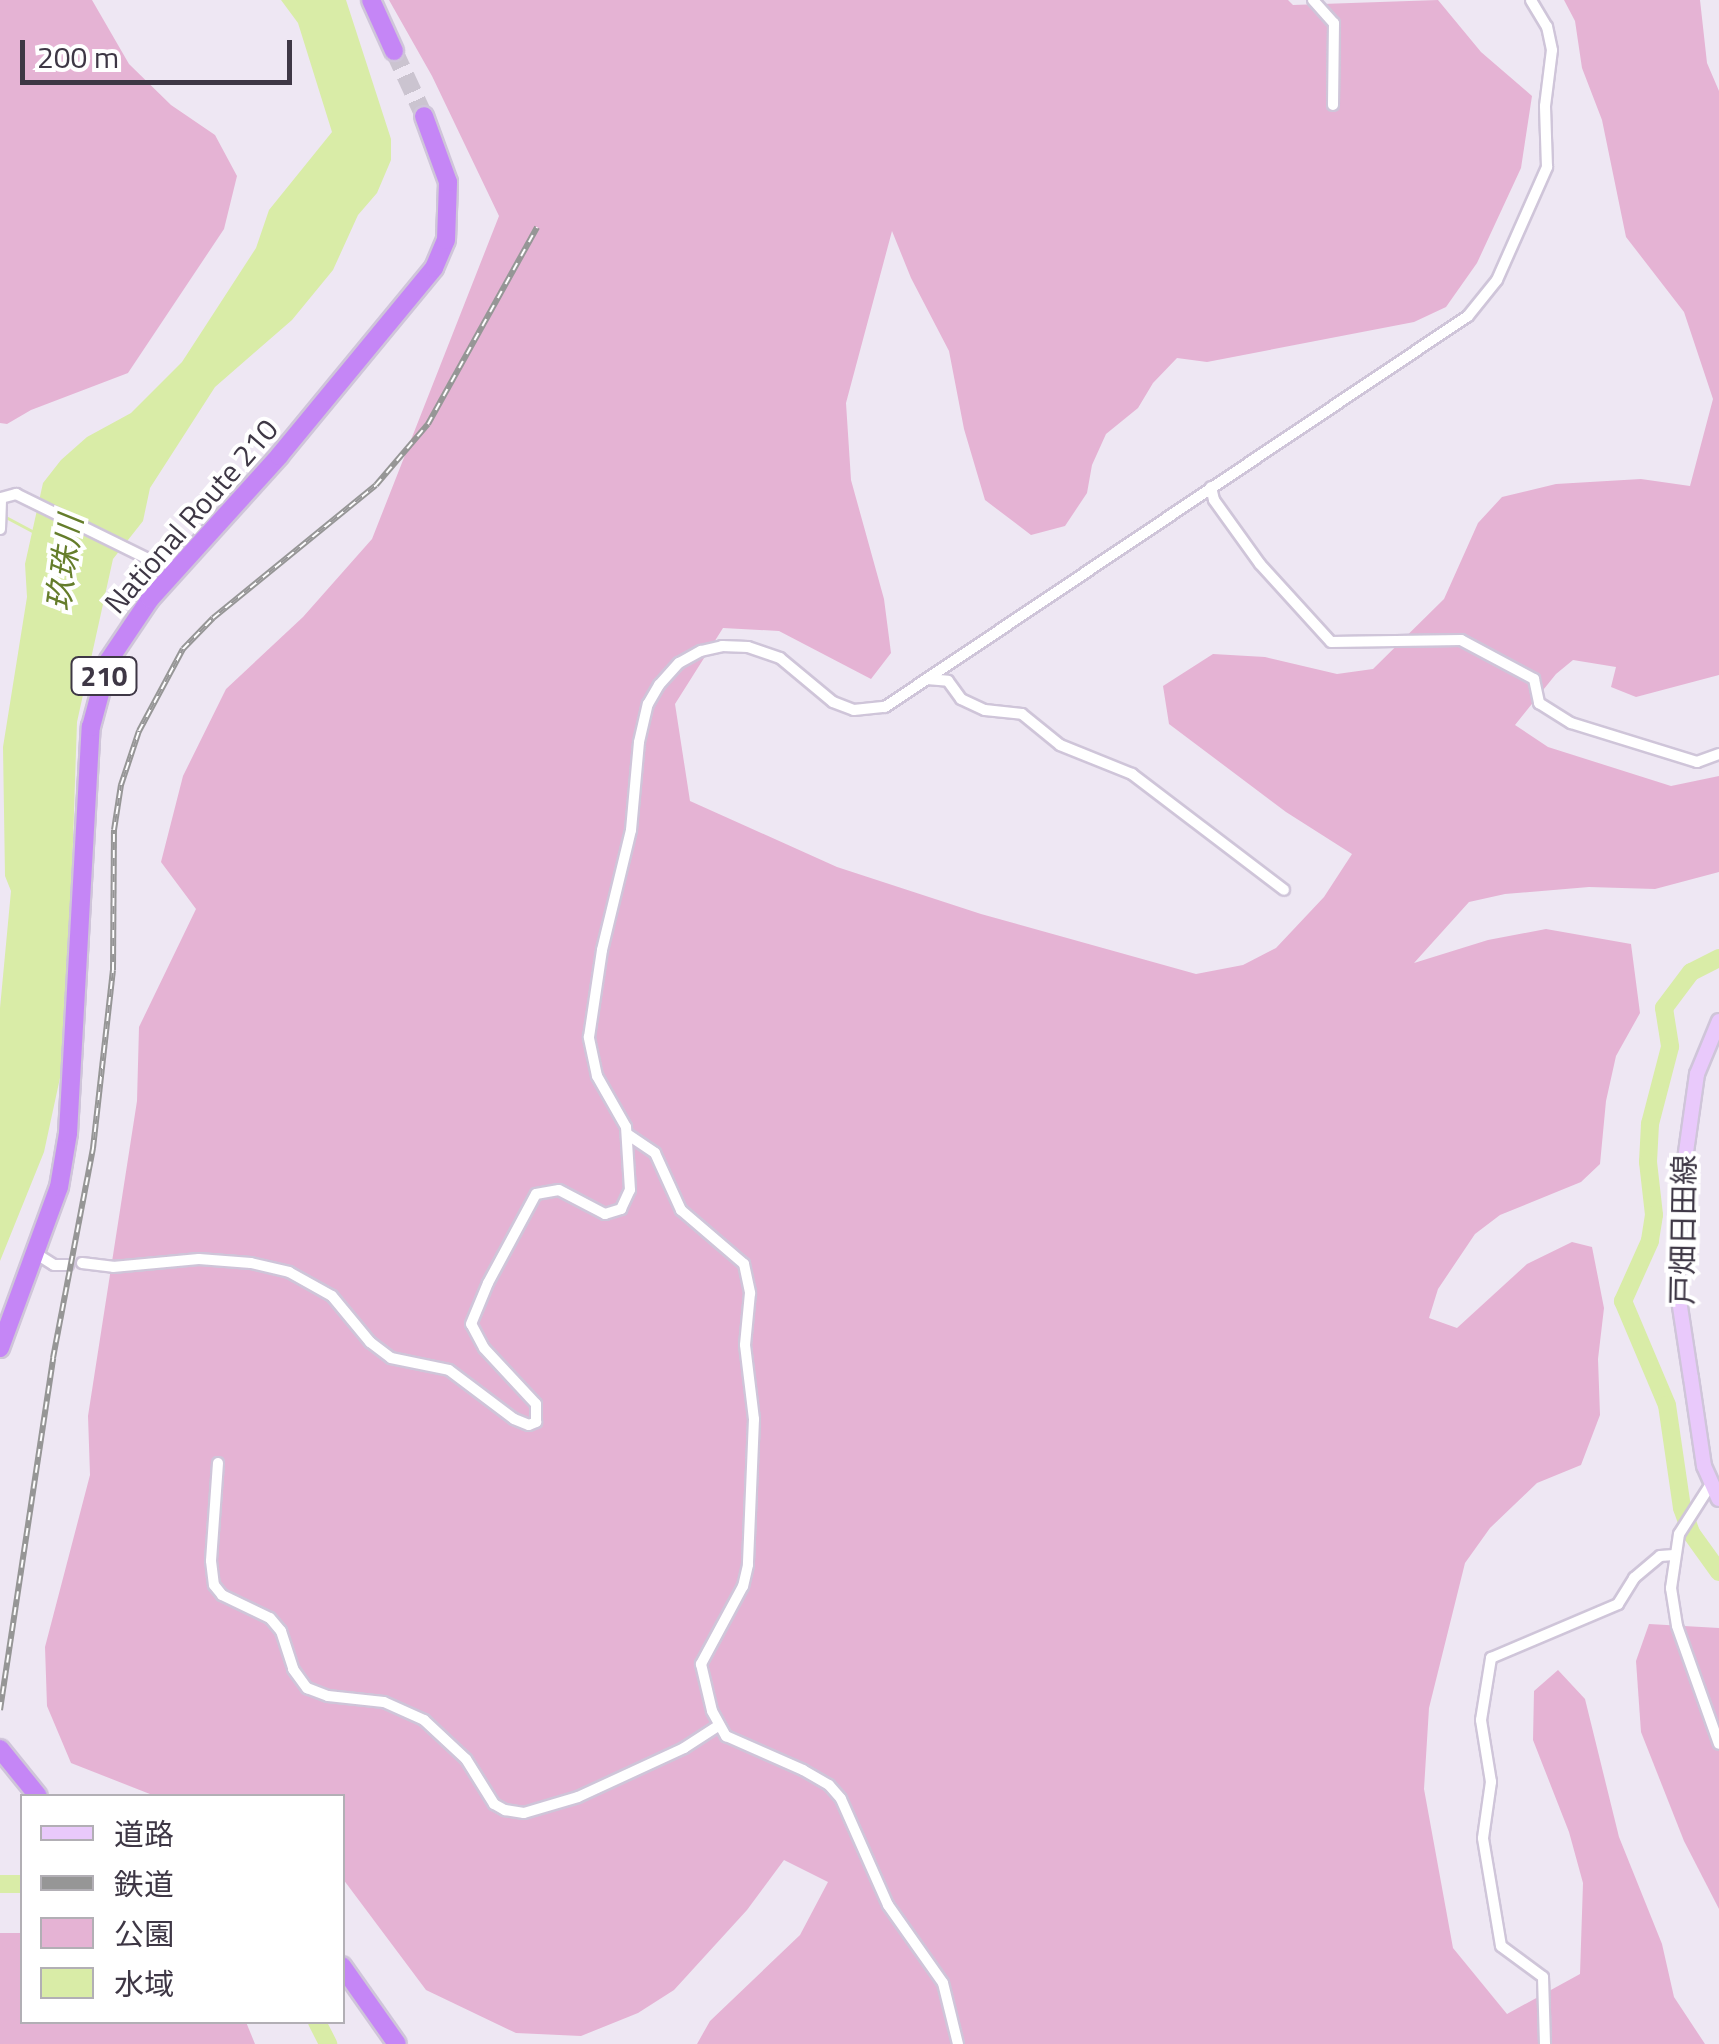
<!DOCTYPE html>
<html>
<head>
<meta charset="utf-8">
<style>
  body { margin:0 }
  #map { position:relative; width:1719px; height:2044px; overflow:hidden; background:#eee7f3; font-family:"Titillium Web","Noto Sans JP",sans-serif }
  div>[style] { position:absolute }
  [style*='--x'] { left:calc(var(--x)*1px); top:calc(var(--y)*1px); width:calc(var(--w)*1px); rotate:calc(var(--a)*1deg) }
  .green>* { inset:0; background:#e5b3d4 }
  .water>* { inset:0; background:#d9eca7 }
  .stream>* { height:2.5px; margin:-1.25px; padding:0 1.25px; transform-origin:1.25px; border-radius:1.25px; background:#d9eca7 }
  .river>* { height:18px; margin:-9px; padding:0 9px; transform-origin:9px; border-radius:9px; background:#d9eca7 }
  .trunk-tunnel>* { height:18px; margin-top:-9px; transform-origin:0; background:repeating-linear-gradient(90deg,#cbc4d0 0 18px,transparent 0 27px) }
  .roads { filter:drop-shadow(2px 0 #cfc5d9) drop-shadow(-2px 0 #cfc5d9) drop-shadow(0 2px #cfc5d9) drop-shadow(0 -2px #cfc5d9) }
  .minor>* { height:10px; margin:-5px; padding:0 5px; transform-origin:5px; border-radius:5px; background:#fff }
  .secondary>* { height:14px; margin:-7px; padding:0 7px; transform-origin:7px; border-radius:7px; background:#e9c9fb }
  .trunk>* { height:18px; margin:-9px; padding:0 9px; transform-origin:9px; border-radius:9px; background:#c586f6 }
  .rail>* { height:6px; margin-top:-3px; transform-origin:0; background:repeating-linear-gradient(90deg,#fff 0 8px,#969696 0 16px); box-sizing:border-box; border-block:2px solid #969696 }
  span { translate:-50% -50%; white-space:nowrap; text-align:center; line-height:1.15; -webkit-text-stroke:8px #fff; paint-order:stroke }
  .shield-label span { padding:2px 8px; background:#fff; border:2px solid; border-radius:8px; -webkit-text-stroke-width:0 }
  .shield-label { font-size:28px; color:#3e3745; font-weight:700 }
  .street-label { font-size:30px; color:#3e3745 }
  .water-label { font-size:32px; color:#657d2b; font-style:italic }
  .legend { position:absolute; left:20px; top:1794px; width:325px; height:230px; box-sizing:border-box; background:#fff; border:2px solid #b2afb5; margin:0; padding:12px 18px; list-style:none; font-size:30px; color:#3e3745 }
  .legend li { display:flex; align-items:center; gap:20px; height:50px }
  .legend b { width:50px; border:2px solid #b2afb5 }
  .scale { position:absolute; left:20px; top:40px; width:272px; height:45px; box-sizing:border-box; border:5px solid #3e3745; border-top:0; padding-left:12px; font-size:30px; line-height:35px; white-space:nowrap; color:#3e3745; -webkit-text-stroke:8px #fff; paint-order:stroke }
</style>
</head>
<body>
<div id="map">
  <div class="green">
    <div style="clip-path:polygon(0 0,92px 0,129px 64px,171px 105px,215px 135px,237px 176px,224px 229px,128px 373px,31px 410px,7px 424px,0 423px)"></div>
    <div style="clip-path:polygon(389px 0,1288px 0,1293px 5px,1438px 0,1481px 52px,1532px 96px,1521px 168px,1477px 263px,1446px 307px,1414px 322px,1207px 362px,1177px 358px,1153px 383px,1138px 408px,1106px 434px,1092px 465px,1087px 493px,1065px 526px,1031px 535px,985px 500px,964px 429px,949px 351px,911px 278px,892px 231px,846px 403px,851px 480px,884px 599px,891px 653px,871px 679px,779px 631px,723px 628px,675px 704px,690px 801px,837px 867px,981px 914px,1196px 974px,1243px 965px,1276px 948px,1324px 897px,1352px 854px,1286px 812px,1169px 724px,1163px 686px,1213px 654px,1265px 657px,1337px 674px,1373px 669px,1444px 599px,1478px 523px,1502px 497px,1556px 484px,1641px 479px,1690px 486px,1713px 399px,1684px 312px,1626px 237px,1602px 120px,1582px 68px,1575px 21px,1564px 0,1700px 0,1707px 63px,1719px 91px,1719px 675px,1636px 697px,1611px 687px,1616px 667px,1573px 660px,1556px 674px,1515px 725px,1548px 747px,1671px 786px,1719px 776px,1719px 872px,1655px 889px,1589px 887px,1505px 894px,1469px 902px,1414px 963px,1488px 940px,1546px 929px,1631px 944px,1640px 1013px,1616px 1056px,1606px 1101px,1600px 1164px,1581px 1182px,1500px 1215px,1475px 1234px,1438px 1289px,1429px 1318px,1457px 1328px,1527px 1264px,1572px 1242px,1592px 1247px,1604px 1308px,1598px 1359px,1600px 1415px,1581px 1465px,1537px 1483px,1490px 1528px,1465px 1563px,1429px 1708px,1424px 1789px,1453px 1948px,1507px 2014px,1580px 1974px,1583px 1883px,1569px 1832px,1533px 1740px,1534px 1691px,1558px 1670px,1585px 1699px,1619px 1837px,1662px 1944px,1674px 1997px,1705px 2044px,697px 2044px,710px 2021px,800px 1935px,828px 1882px,784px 1860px,747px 1910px,674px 1990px,638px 2013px,581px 2036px,516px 2033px,426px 1990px,343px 1879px,342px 1796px,155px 1796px,71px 1763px,47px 1706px,45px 1647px,90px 1475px,88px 1416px,137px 1101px,139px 1027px,196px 909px,161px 862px,183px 776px,226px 689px,303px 617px,372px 539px,499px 216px,432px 76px)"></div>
    <div style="clip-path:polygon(1649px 1624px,1719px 1628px,1719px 1909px,1684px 1841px,1641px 1732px,1636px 1661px)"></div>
    <div style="clip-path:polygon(0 1933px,22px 1933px,22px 2022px,246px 2022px,255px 2044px,0 2044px)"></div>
  </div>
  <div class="water">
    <div style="clip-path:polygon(281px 0,346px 0,391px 139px,391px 160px,377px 193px,358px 215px,333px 270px,292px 320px,215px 387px,150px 488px,143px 521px,113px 559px,77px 722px,66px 1050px,44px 1152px,0 1261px,0 1008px,11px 891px,5px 876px,3px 747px,27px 597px,25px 564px,43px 483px,61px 460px,87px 437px,131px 413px,182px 362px,256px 248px,269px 210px,332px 132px,298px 23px)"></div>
  </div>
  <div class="stream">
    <div style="--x:6;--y:517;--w:32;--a:28"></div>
  </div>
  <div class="river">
    <div style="--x:1719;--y:958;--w:31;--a:153"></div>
    <div style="--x:1691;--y:972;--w:45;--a:126.9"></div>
    <div style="--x:1664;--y:1008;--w:39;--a:81"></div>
    <div style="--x:1670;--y:1047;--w:80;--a:104.6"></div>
    <div style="--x:1650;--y:1124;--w:38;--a:93"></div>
    <div style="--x:1648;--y:1162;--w:53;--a:83.5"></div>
    <div style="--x:1654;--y:1215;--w:26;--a:99"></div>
    <div style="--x:1650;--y:1241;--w:66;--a:114.2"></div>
    <div style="--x:1623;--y:1301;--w:113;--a:67.1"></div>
    <div style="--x:1667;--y:1405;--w:104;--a:81.7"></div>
    <div style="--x:1682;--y:1508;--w:27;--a:70"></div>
    <div style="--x:1691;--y:1533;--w:48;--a:54.3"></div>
    <div style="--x:0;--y:1884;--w:22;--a:0"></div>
    <div style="--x:317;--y:2022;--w:25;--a:63"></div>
  </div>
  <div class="trunk-tunnel">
    <div style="--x:394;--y:51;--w:72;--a:65.2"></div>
  </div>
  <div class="roads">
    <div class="minor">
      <div style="--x:1313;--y:0;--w:31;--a:48"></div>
      <div style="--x:1334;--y:23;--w:82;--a:90.7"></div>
      <div style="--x:1211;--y:487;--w:13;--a:77"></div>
      <div style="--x:1214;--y:500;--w:79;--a:54.3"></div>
      <div style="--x:1260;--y:564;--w:105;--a:47.7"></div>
      <div style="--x:1331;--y:642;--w:130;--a:-0.9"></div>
      <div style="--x:1461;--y:640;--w:83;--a:28.1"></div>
      <div style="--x:1534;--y:679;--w:25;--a:78"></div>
      <div style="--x:1539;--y:703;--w:38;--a:32"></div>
      <div style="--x:1571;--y:723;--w:132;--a:17.2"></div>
      <div style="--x:1697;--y:762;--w:23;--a:-20"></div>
      <div style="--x:0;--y:529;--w:31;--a:-88"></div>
      <div style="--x:1;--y:498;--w:16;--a:-15"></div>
      <div style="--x:16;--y:494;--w:145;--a:26.2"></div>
      <div style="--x:146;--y:558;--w:32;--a:16"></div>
      <div style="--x:927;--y:679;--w:21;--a:5"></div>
      <div style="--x:948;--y:681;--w:22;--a:54"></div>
      <div style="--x:961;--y:699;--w:26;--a:25"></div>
      <div style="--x:985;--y:710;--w:37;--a:6"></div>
      <div style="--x:1022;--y:714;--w:49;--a:39.2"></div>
      <div style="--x:1060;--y:745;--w:78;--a:21.9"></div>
      <div style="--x:1132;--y:774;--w:191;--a:37.3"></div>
      <div style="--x:627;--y:1134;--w:34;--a:34"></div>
      <div style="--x:655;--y:1153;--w:63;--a:65.5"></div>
      <div style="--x:681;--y:1210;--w:83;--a:40.6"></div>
      <div style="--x:744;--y:1264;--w:30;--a:78"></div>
      <div style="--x:750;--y:1293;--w:52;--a:95.5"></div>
      <div style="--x:745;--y:1345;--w:75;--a:83.1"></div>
      <div style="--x:754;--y:1419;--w:146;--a:92.4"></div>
      <div style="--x:748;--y:1565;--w:22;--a:103"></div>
      <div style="--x:743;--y:1586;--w:89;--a:118.3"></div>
      <div style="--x:701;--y:1664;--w:48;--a:76.8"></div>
      <div style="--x:712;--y:1711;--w:29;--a:61"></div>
      <div style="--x:726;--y:1736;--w:84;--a:23.8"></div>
      <div style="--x:803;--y:1770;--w:30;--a:30"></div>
      <div style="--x:829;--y:1785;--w:18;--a:49"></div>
      <div style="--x:841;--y:1799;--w:116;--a:66.1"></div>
      <div style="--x:888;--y:1905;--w:95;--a:54.8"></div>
      <div style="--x:943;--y:1983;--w:63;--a:76.2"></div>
      <div style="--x:35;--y:1253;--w:22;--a:32"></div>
      <div style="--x:54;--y:1265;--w:14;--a:0"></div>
      <div style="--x:82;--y:1263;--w:31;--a:7"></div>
      <div style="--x:113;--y:1267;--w:86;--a:-5.3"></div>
      <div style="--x:199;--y:1259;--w:52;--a:4.4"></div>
      <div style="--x:251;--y:1263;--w:39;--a:13"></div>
      <div style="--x:289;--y:1272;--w:49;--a:29.2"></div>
      <div style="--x:332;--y:1296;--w:60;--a:50.4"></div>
      <div style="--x:370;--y:1342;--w:26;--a:37"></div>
      <div style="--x:391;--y:1358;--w:59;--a:11.7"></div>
      <div style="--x:449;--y:1370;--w:81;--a:37"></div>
      <div style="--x:514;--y:1419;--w:16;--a:22"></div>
      <div style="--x:529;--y:1425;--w:8;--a:-23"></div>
      <div style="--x:536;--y:1422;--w:18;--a:-90"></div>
      <div style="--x:536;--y:1404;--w:76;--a:-132.9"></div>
      <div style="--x:484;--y:1348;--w:27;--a:-118"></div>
      <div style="--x:471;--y:1324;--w:44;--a:-67.5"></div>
      <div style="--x:488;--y:1283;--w:101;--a:-61.7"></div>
      <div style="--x:536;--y:1194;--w:23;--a:-10"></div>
      <div style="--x:559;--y:1190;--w:52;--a:27.6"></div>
      <div style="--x:605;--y:1214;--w:17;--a:-17"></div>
      <div style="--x:621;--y:1209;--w:21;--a:-65"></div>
      <div style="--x:630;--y:1190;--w:63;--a:-93.6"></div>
      <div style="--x:626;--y:1127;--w:59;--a:-119.6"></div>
      <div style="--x:597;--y:1076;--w:40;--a:-102"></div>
      <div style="--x:589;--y:1037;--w:88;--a:-81.5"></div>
      <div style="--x:602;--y:950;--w:123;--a:-76.4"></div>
      <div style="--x:631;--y:830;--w:88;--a:-84.8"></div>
      <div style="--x:639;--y:742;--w:39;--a:-77"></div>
      <div style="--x:648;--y:704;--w:22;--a:-60"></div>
      <div style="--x:659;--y:685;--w:30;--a:-48"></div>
      <div style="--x:679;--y:663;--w:25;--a:-29"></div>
      <div style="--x:701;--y:651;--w:22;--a:-13"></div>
      <div style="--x:722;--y:646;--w:26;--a:2"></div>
      <div style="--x:748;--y:647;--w:34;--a:19"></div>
      <div style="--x:780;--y:658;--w:69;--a:39.7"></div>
      <div style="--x:833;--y:702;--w:22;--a:21"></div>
      <div style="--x:854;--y:710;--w:31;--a:-6"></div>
      <div style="--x:885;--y:707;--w:702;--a:-33.85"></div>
      <div style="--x:1468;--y:316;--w:46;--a:-51.1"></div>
      <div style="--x:1497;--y:280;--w:124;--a:-66.1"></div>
      <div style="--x:1547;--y:167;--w:61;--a:-91.9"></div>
      <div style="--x:1545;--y:106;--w:56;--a:-82.9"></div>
      <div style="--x:1552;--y:50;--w:24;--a:-102"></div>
      <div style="--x:1547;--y:27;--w:31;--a:-121"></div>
      <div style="--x:218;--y:1463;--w:98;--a:94.1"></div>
      <div style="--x:211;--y:1561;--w:24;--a:83"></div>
      <div style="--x:214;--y:1585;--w:13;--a:51"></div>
      <div style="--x:222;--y:1595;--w:53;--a:25.6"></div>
      <div style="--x:270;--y:1618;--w:17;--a:50"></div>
      <div style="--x:281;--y:1631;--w:40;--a:72"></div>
      <div style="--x:293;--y:1669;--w:24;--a:54"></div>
      <div style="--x:307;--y:1688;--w:22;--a:21"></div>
      <div style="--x:328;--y:1696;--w:56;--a:6.1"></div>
      <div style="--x:384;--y:1702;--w:44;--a:24.2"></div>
      <div style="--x:424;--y:1720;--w:57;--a:42.9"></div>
      <div style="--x:466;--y:1759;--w:53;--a:58.1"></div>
      <div style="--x:494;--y:1804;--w:13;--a:29"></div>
      <div style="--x:505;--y:1810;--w:19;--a:9"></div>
      <div style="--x:524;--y:1813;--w:56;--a:-16.5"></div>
      <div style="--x:578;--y:1797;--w:117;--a:-24.8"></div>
      <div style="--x:684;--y:1748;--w:40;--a:-32.9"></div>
      <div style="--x:1711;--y:1484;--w:59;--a:122.6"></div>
      <div style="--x:1679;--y:1534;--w:55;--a:98.4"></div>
      <div style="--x:1671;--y:1588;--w:38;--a:81"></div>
      <div style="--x:1677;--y:1626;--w:125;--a:70.4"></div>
      <div style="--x:1545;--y:2044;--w:67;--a:-91.7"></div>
      <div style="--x:1543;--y:1977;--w:52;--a:-143.6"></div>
      <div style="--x:1501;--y:1946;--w:109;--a:-99.5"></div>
      <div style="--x:1483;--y:1838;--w:57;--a:-81.9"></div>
      <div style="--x:1491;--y:1782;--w:63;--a:-99.2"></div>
      <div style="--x:1481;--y:1720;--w:63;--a:-80.8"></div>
      <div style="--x:1491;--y:1658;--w:138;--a:-23"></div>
      <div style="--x:1618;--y:1604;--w:31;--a:-58"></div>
      <div style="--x:1634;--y:1578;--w:34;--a:-40"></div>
      <div style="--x:1660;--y:1556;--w:14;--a:-4"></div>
    </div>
    <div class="secondary">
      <div style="--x:1719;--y:1021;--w:57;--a:112.5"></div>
      <div style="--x:1697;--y:1074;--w:143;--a:98"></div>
      <div style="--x:1677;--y:1216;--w:71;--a:90"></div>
      <div style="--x:1677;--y:1287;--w:92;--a:81.3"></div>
      <div style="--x:1691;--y:1378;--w:89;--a:81.6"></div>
      <div style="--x:1704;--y:1466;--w:36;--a:66"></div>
    </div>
    <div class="trunk">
      <div style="--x:371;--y:0;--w:56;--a:65.7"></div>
      <div style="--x:0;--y:1348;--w:171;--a:-69.9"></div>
      <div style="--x:59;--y:1187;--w:55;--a:-80.5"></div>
      <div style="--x:68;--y:1133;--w:407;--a:-86.8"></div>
      <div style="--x:91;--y:727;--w:69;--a:-75"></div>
      <div style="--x:109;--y:660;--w:73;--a:-56.1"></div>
      <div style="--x:150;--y:599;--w:193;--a:-47.9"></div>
      <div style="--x:279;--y:456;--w:244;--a:-50.5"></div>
      <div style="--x:434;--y:268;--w:30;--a:-67"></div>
      <div style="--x:446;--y:240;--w:58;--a:-88"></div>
      <div style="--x:448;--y:182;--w:70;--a:-110"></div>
      <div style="--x:0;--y:1749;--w:60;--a:51"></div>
      <div style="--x:342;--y:1966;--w:95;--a:54.8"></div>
    </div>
  </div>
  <div class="rail">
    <div style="--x:0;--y:1710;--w:356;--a:-81.4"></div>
    <div style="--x:53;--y:1358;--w:214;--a:-79.2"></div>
    <div style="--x:93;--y:1148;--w:179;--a:-83.6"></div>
    <div style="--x:113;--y:970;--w:140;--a:-89.6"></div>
    <div style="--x:114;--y:830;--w:46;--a:-81.2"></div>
    <div style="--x:121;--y:785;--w:57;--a:-71.6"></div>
    <div style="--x:139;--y:731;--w:93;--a:-61.8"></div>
    <div style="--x:183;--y:649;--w:43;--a:-45.9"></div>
    <div style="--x:213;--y:618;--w:210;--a:-39.2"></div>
    <div style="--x:376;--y:485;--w:80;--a:-49.6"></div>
    <div style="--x:428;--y:424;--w:225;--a:-61"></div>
  </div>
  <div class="shield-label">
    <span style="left:104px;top:676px">210</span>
  </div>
  <div class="street-label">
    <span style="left:191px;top:516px;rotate:-49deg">National Route 210</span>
    <span style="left:1683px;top:1230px;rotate:-89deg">戸畑日田線</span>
  </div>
  <div class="water-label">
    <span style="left:64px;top:563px;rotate:-82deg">玖珠川</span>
  </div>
  <ul class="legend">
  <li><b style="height:12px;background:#e9c9fb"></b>道路</li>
  <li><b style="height:12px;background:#969696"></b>鉄道</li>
  <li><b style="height:28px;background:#e5b3d4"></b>公園</li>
  <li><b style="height:28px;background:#d9eca7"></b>水域</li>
  </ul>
  <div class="scale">200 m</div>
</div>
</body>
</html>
